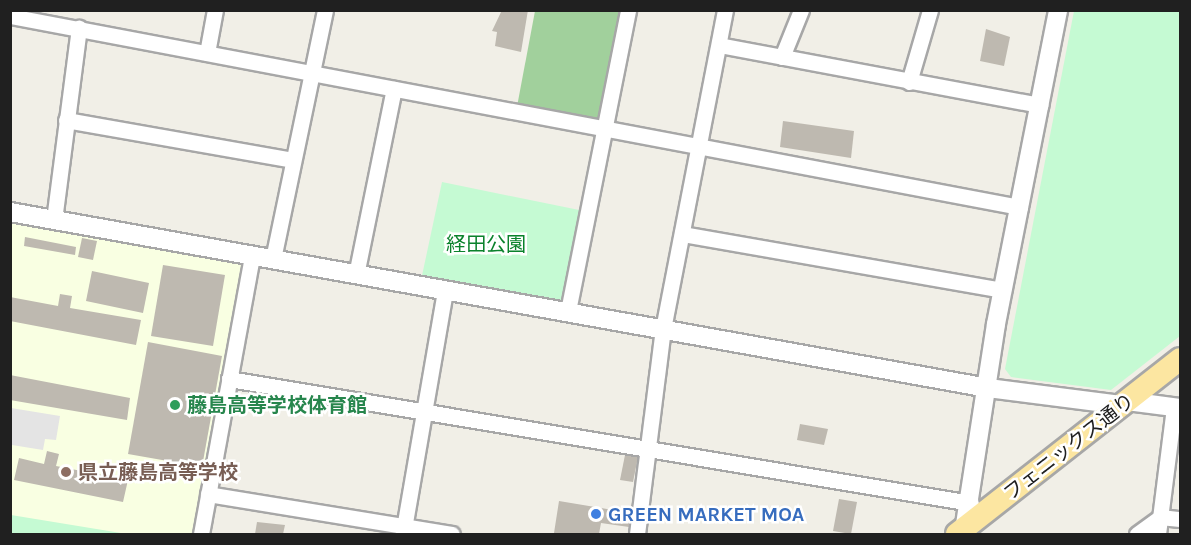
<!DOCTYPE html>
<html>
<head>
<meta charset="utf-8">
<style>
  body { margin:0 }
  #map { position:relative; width:1191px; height:545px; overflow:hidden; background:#f1efe7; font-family:Karla,"Noto Sans JP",sans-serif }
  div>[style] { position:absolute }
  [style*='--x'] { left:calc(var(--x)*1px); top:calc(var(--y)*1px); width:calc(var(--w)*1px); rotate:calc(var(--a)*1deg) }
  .education>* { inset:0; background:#f9ffe2 }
  .forest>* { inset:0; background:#a1d09c }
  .park>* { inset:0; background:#c5fad3 }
  .parking>* { inset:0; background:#e4e4e4 }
  .building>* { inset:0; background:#beb9b0 }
  .roads { filter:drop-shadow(2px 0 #a7a7a7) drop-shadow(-2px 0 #a7a7a7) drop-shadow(0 2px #a7a7a7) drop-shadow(0 -2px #a7a7a7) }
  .minor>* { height:15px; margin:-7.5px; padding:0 7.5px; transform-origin:7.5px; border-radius:7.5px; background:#fff }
  .tertiary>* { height:18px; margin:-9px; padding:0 9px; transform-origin:9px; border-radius:9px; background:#fff }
  .primary>* { height:22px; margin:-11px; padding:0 11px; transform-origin:11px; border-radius:11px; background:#fce6a1 }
  .dots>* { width:16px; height:16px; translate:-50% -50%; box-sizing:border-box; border:3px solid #fff; border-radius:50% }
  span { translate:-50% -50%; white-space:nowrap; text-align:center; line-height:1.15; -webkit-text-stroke:5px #fff; paint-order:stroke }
  .park-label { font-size:20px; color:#0b822c }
  .leisure-label { font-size:20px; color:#27864d; font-weight:700 }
  .left { translate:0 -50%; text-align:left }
  .street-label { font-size:20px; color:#202020 }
  .education-label { font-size:20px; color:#785e54; font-weight:700 }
  .shop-label { font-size:20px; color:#366cbe; font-weight:700 }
  .frame { position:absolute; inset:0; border:12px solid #202020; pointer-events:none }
</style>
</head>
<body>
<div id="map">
  <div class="education">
    <div style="clip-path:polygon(10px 221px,245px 262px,195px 534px,11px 534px)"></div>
  </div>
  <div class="forest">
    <div style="clip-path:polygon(535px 11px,628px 11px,605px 128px,516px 112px)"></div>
  </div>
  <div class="park">
    <div style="clip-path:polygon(1074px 11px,1180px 11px,1180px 336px,1111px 390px,1011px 377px,1005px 369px)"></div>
    <div style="clip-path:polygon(442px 182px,589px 212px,568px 311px,420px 285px)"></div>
    <div style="clip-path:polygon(10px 515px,11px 515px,127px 534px,11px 534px)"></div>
  </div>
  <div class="parking">
    <div style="clip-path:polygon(11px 408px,60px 416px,56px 440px,45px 439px,43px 450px,12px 445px,11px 454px)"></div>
  </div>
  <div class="building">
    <div style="clip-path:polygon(502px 10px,528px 10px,521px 52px,495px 46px,497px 32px,492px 31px)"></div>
    <div style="clip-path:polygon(986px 29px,1010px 37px,1004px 66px,980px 61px)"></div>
    <div style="clip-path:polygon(783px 121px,854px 131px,851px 158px,780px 147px)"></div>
    <div style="clip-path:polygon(25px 237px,76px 247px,75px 255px,24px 246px)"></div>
    <div style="clip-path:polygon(82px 238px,97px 241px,93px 260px,78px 257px)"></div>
    <div style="clip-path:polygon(163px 265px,225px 275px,213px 346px,151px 336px)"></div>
    <div style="clip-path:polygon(92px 271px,149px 283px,143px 313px,86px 301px)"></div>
    <div style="clip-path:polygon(60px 294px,72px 296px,70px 308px,141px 320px,136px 345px,10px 321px,10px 297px,58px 306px)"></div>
    <div style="clip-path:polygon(148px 342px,222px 356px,202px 467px,128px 454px)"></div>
    <div style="clip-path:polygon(10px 375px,130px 398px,127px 420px,10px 400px)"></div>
    <div style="clip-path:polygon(800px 424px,828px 429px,824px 445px,797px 440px)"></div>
    <div style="clip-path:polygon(47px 451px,59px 454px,56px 466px,128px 480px,123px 502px,14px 480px,19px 458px,44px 464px)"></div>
    <div style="clip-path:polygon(625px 455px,638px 457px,633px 482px,620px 480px)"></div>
    <div style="clip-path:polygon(839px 499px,857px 502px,851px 534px,833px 531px)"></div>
    <div style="clip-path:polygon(559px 501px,631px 513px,629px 527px,601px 523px,599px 534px,554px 533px)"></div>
    <div style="clip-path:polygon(257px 522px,285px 525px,283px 534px,255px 534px)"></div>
  </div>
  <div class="roads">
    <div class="minor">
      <div style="--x:10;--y:16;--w:1028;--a:10.71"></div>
      <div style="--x:719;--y:45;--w:327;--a:10.6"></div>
      <div style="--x:207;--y:53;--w:44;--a:-79.5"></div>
      <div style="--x:782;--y:57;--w:51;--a:-68"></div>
      <div style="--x:909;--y:82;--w:75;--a:-73.7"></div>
      <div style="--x:66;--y:120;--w:230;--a:10"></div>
      <div style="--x:54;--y:220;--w:194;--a:-82.6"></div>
      <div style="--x:682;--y:234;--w:326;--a:9.9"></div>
      <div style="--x:273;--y:259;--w:254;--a:-78.2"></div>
      <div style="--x:356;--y:275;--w:190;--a:-78.5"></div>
      <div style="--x:568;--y:311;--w:307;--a:-78.7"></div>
      <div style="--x:229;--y:379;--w:752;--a:9.49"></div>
      <div style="--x:208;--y:494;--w:247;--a:9.3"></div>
      <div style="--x:201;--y:534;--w:284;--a:-79.6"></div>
      <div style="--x:403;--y:534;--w:248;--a:-80.2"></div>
      <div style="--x:637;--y:534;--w:207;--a:-82.8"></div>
      <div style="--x:663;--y:329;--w:325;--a:-79"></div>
      <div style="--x:1137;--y:534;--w:29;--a:-36"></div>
      <div style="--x:1160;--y:517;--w:20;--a:6"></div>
      <div style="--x:1158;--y:534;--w:128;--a:-82.8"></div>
    </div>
    <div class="tertiary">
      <div style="--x:10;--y:212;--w:994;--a:10.2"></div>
      <div style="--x:988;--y:388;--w:134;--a:7.3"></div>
      <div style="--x:1127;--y:401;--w:53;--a:7.5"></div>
      <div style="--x:964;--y:531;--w:209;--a:-81.2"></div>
      <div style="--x:996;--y:324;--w:320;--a:-78.8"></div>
    </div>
    <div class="primary">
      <div style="--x:957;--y:534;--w:283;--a:-38.1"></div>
    </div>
  </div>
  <div class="dots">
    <div style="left:175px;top:405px;background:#2e9e5b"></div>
    <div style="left:66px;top:472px;background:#8d6e63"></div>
    <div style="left:596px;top:514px;background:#3f7fe0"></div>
  </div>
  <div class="park-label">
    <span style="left:486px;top:244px">経田公園</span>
  </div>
  <div class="leisure-label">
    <span class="left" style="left:187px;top:405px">藤島高等学校体育館</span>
  </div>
  <div class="street-label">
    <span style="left:1069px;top:447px;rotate:-38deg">フェニックス通り</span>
  </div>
  <div class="education-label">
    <span class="left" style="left:78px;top:472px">県立藤島高等学校</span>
  </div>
  <div class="shop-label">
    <span class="left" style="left:608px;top:514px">GREEN MARKET MOA</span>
  </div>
  <div class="frame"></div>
</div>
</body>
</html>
